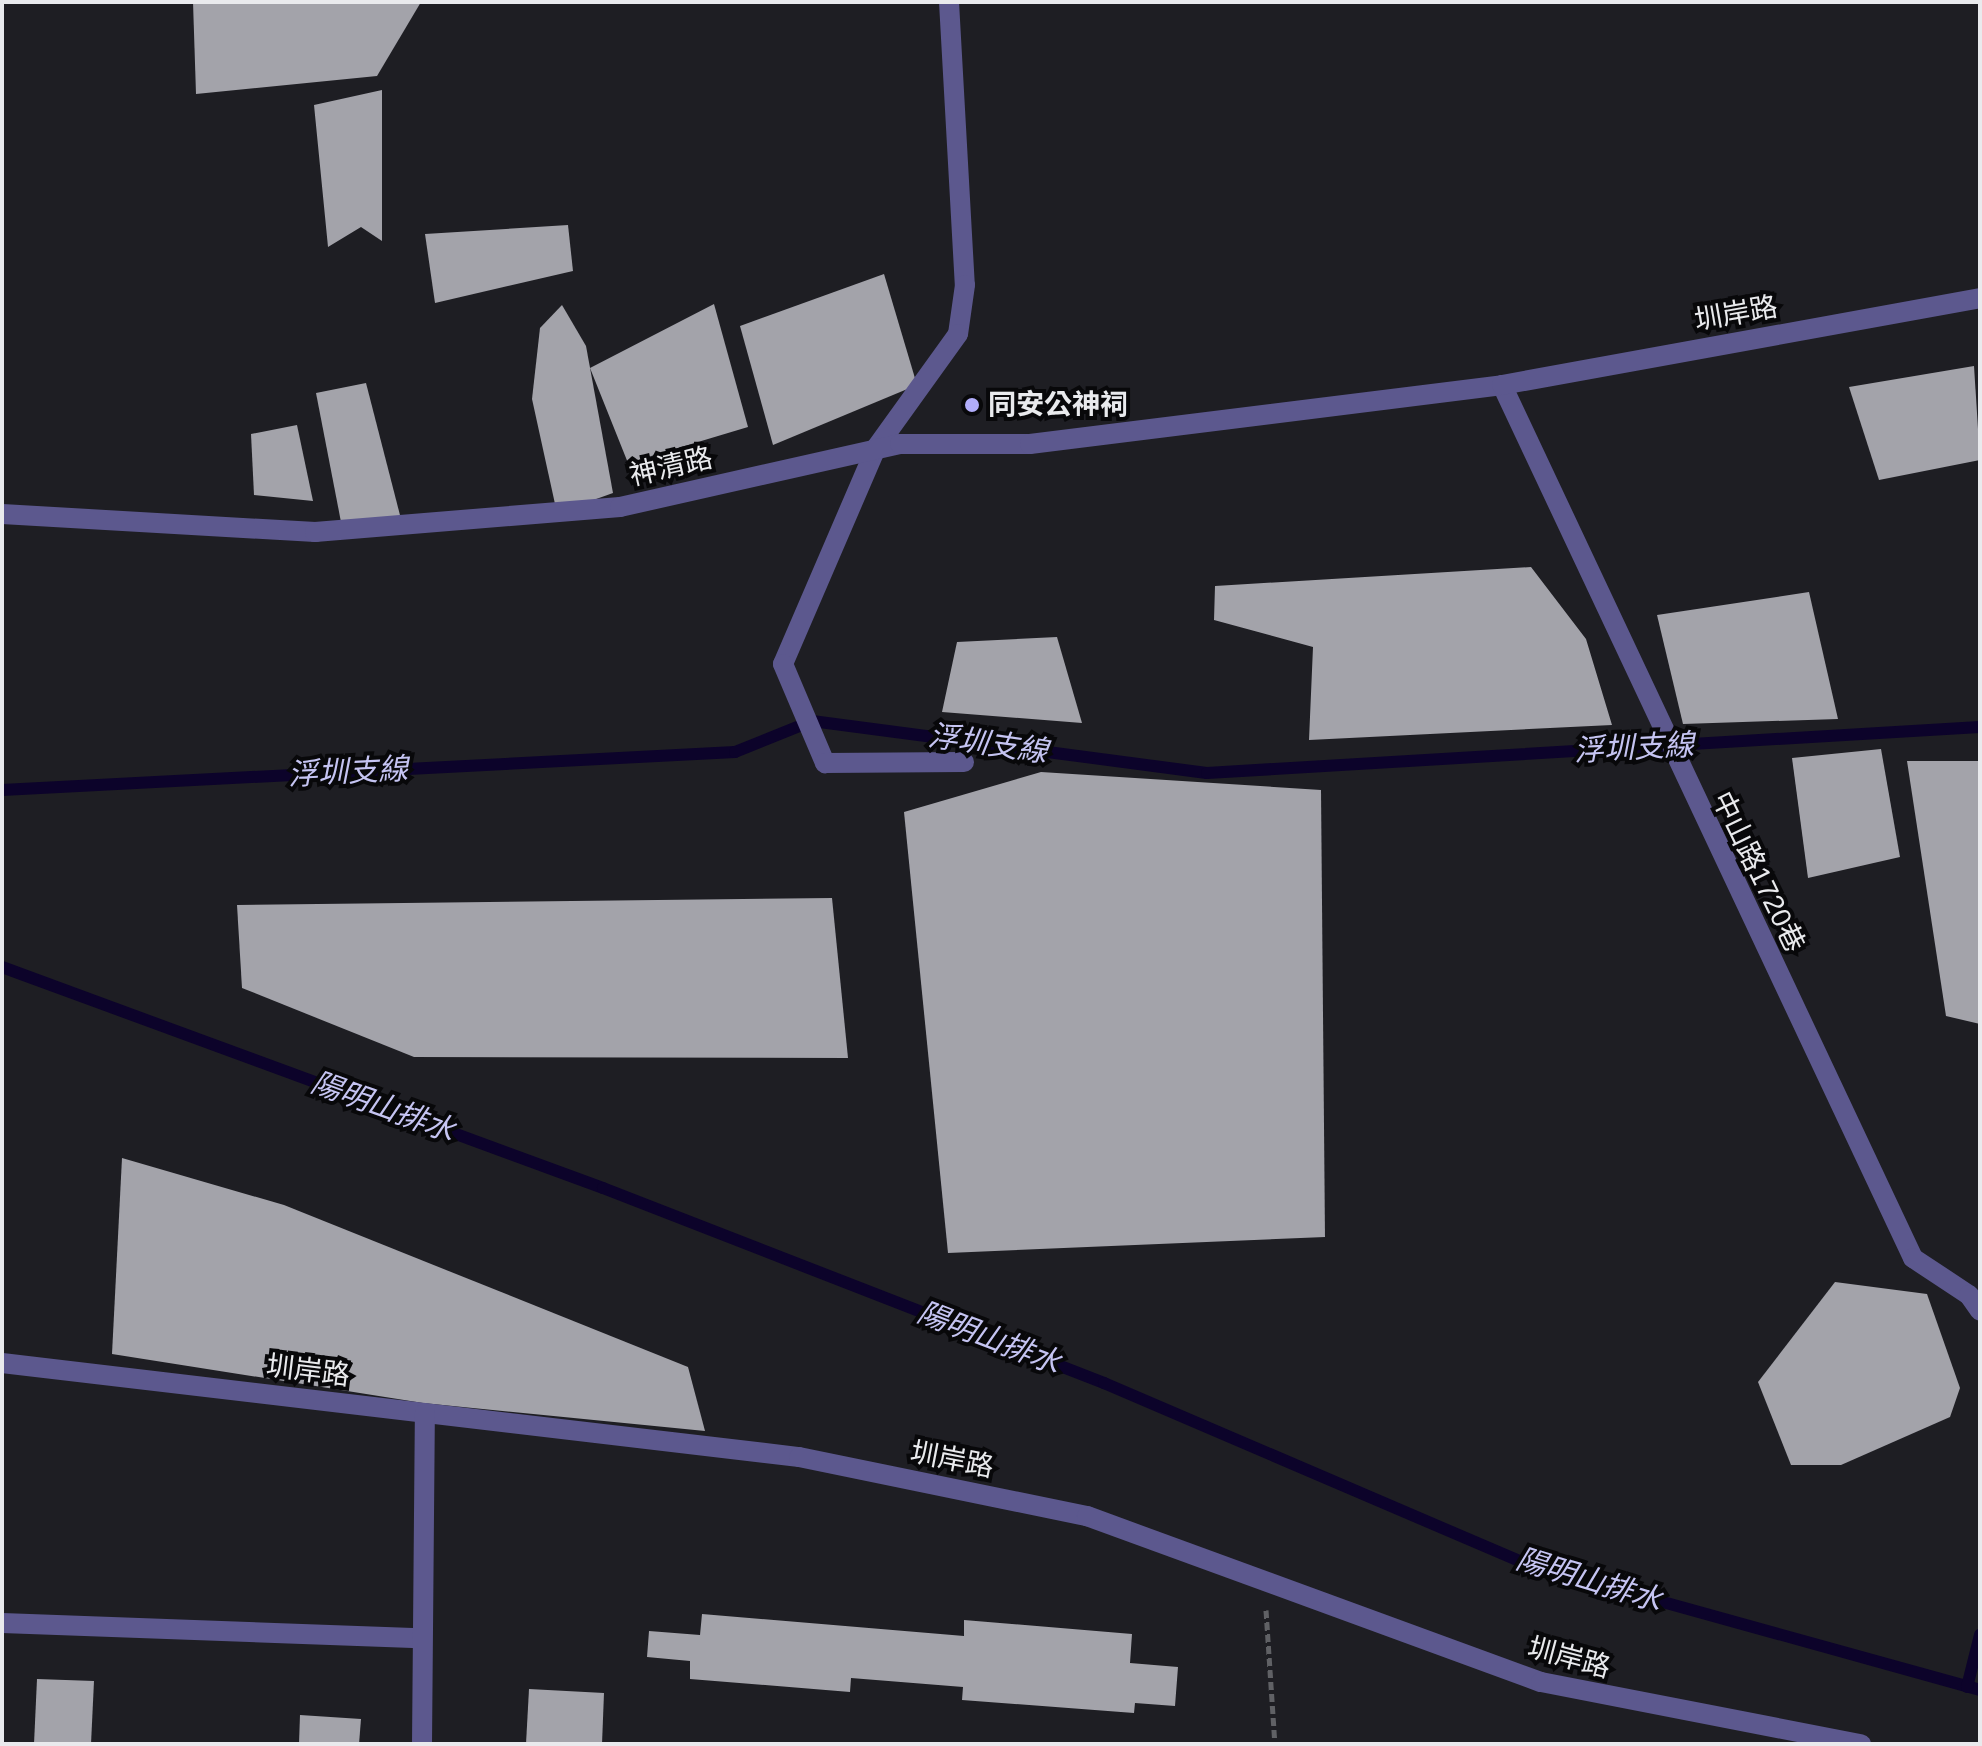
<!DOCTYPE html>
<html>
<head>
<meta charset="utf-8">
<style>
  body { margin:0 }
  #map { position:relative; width:1982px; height:1746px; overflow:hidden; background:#1e1e23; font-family:Helvetica,"Noto Sans TC",sans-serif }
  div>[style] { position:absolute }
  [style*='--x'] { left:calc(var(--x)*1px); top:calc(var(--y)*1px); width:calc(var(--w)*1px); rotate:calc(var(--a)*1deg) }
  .stream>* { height:12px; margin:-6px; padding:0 6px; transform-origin:6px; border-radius:6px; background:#0c032a }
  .building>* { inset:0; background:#a3a3aa }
  .path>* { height:5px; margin-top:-2.5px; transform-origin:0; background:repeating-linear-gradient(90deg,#606165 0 8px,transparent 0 12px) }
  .minor>* { height:20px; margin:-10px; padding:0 10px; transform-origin:10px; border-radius:10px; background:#5c588e }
  .dots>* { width:22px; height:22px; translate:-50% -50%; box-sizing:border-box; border:4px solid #08080a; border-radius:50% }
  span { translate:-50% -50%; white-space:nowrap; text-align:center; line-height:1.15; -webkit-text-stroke:8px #08080a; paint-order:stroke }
  .street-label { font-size:28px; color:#e9eaed }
  .poi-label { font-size:28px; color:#e9eaed; font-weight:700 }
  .left { translate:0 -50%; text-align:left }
  .water-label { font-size:30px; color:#c5c4f2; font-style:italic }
  .frame { position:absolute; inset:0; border:4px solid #e9eaed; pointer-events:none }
</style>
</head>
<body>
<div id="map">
  <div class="stream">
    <div style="--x:2;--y:790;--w:734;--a:-2.97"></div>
    <div style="--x:735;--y:752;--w:83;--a:-21.9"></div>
    <div style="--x:812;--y:721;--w:398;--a:7.5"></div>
    <div style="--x:1207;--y:773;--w:774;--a:-3.41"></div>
    <div style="--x:2;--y:967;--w:640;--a:20.19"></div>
    <div style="--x:603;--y:1188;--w:538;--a:21.27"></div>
    <div style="--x:1104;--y:1383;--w:459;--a:23.2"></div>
    <div style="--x:1526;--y:1564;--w:471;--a:15.5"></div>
    <div style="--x:1967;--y:1687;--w:54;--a:-76"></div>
  </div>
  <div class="building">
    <div style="clip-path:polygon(193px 2px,421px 2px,377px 76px,196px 94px)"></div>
    <div style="clip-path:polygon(382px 90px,382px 241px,361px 227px,328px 247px,314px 105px)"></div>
    <div style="clip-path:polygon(568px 225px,573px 271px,435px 303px,425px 234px)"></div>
    <div style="clip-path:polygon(884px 274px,917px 385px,773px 445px,740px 326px)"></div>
    <div style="clip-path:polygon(714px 304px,748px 427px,628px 463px,590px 368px)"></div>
    <div style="clip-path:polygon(562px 305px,586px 346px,613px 493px,557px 513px,532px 399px,540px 328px)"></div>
    <div style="clip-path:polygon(1974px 366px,1980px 460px,1879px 480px,1849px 387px)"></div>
    <div style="clip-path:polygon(366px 383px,401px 519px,341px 522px,316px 393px)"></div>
    <div style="clip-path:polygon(297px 425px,313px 501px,254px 495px,251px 434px)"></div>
    <div style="clip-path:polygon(1531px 567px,1586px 639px,1612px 725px,1309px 740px,1313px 647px,1214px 620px,1215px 586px)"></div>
    <div style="clip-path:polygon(1809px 592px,1838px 719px,1683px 724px,1657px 615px)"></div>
    <div style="clip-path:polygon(1057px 637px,1082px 723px,942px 712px,957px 642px)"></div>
    <div style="clip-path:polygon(1881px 749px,1900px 857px,1808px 878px,1792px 758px)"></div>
    <div style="clip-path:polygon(1907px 761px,1980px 761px,1980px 1024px,1946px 1016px)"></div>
    <div style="clip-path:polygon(1041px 772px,1321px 790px,1325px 1237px,948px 1253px,904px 812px)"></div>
    <div style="clip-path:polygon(832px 898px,848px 1058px,414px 1057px,242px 988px,237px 905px)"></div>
    <div style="clip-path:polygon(122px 1158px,284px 1205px,688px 1367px,705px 1431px,423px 1403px,112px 1354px)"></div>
    <div style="clip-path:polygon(1835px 1282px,1927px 1294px,1960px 1388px,1950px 1417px,1841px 1465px,1791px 1465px,1758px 1382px)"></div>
    <div style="clip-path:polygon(702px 1614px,964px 1636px,964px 1620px,1132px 1634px,1130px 1663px,1178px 1667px,1175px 1706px,1135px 1703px,1134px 1713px,962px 1700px,963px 1687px,851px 1678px,850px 1692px,690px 1679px,690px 1661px,647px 1657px,649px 1631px,700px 1635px)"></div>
    <div style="clip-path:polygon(37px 1679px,94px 1681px,91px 1744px,34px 1744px)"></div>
    <div style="clip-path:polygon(529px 1689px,604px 1693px,602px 1744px,526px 1744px)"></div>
    <div style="clip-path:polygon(300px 1715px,361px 1719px,359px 1744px,299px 1744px)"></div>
  </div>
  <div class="path">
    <div style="--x:1266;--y:1610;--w:134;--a:86.2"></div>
  </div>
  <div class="minor">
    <div style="--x:949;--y:2;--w:283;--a:86.8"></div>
    <div style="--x:965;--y:285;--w:49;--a:98.1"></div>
    <div style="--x:958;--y:334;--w:140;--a:125.7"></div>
    <div style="--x:876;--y:448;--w:235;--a:113.3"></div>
    <div style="--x:783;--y:664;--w:108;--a:67"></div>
    <div style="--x:825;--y:763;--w:139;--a:-0.4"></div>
    <div style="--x:1502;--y:385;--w:965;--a:64.79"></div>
    <div style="--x:1913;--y:1258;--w:67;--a:33.5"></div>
    <div style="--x:1969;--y:1295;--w:19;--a:55"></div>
    <div style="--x:2;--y:514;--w:314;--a:3.3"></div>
    <div style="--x:315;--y:532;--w:306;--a:-4.7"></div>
    <div style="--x:620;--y:507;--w:287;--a:-12.7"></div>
    <div style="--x:900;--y:444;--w:130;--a:0"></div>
    <div style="--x:1030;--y:444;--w:476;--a:-7.1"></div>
    <div style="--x:1502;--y:385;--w:486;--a:-10.3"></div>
    <div style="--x:2;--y:1363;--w:803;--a:6.73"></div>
    <div style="--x:799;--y:1457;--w:294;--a:11.6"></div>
    <div style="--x:1087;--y:1516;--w:483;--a:20.1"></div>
    <div style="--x:1541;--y:1682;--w:326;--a:11"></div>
    <div style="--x:2;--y:1623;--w:418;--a:2.1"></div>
    <div style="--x:422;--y:1744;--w:331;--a:-89.5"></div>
  </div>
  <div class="dots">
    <div style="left:972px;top:405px;background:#b1adfa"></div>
  </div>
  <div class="street-label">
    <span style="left:1736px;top:314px;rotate:-10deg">圳岸路</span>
    <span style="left:671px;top:467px;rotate:-13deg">神清路</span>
    <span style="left:1758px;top:872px;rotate:64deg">中山路1720巷</span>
    <span style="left:308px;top:1371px;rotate:7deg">圳岸路</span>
    <span style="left:952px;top:1460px;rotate:11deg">圳岸路</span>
    <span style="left:1569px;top:1658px;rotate:15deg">圳岸路</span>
  </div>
  <div class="poi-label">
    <span class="left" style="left:988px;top:405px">同安公神祠</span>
  </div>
  <div class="water-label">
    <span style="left:988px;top:744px;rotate:8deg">浮圳支線</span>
    <span style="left:1634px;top:748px;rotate:-3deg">浮圳支線</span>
    <span style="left:348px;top:772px;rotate:-3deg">浮圳支線</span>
    <span style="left:383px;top:1107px;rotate:20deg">陽明山排水</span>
    <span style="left:989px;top:1338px;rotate:21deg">陽明山排水</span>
    <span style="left:1589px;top:1580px;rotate:17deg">陽明山排水</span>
  </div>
  <div class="frame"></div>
</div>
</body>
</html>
